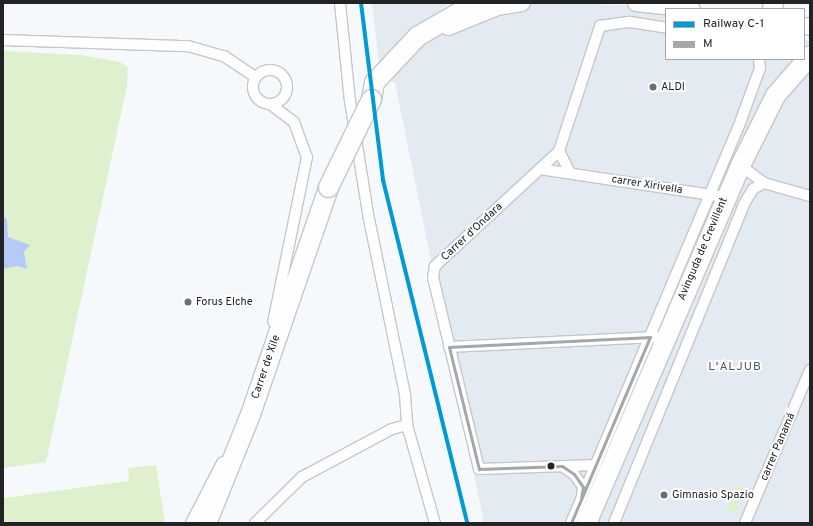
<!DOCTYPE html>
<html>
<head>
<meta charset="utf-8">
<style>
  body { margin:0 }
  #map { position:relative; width:813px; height:526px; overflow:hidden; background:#f6f9fc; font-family:Overpass,sans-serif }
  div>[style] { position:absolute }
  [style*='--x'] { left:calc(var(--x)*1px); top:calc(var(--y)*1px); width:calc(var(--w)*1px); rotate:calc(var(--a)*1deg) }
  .built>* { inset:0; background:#e3eaf1 }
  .green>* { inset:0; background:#dff0cf }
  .water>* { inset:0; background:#b4cbf7 }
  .roads { filter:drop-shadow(1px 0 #c5c7c9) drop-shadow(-1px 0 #c5c7c9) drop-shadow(0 1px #c5c7c9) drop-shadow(0 -1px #c5c7c9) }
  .street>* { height:10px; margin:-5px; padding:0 5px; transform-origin:5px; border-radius:5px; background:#fefeff }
  .street>.ring { margin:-5px; padding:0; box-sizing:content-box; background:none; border:10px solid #fefeff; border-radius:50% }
  .primary>* { height:16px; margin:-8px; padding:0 8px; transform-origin:8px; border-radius:8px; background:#fefeff }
  .highway>* { height:19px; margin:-9.5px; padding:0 9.5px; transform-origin:9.5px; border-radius:9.5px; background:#fefeff }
  .bridges { filter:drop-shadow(1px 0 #c5c7c9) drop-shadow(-1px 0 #c5c7c9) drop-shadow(0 1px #c5c7c9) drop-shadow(0 -1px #c5c7c9) }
  .primary-bridge>* { height:16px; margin:-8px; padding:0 8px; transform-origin:8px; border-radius:8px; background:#fefeff }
  .highway-bridge>* { height:19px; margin:-9.5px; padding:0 9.5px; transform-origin:9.5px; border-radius:9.5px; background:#fefeff }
  .bus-1>* { height:3px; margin:-1.5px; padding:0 1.5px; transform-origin:1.5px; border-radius:1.5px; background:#a6a7a8 }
  .rail-1>* { height:4px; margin:-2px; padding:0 2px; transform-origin:2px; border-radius:2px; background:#009ad5 }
  .dots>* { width:11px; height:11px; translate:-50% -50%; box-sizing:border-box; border:2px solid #fff; border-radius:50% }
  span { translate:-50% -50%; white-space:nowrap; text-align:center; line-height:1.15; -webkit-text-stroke:4px #fff; paint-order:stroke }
  .poi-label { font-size:11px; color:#212325 }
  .left { translate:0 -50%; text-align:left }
  .street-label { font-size:11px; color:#212325 }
  .neighbourhood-label { font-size:12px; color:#50545a; letter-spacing:1px }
  .frame { position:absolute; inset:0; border:4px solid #212325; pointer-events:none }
  .legend { position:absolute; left:665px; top:8px; width:140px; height:52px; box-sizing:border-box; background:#fff; border:1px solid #a6a7a8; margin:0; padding:5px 7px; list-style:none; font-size:12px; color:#212325 }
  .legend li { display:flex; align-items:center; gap:8px; height:20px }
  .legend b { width:20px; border:1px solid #a6a7a8 }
</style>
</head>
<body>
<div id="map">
  <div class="built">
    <div style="clip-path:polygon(372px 3px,450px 3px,406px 36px,379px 63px)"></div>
    <div style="clip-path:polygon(524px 3px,628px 5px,666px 11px,666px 59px,804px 59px,804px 39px,810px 42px,810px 523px,484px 523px,395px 83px,389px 80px,425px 42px,461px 19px)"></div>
  </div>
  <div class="green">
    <div style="clip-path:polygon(3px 51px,82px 55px,120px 62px,128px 67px,127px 86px,46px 462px,3px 468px)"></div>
    <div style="clip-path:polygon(156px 465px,165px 523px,3px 523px,3px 498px,129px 481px,128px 468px)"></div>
    <div style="clip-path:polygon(736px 485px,745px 489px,735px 513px,726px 509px)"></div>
  </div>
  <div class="water">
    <div style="clip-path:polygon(3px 217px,7px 219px,8px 237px,30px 245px,24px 252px,27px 269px,17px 266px,3px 269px)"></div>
  </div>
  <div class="roads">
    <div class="street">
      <div style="--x:340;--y:3;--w:99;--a:84.2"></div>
      <div style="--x:350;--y:101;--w:120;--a:80.9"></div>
      <div style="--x:369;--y:219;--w:180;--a:78.4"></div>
      <div style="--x:405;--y:395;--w:30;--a:86"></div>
      <div style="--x:3;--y:40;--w:185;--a:1.9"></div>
      <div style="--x:188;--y:46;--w:37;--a:16"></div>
      <div style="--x:224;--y:56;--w:37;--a:34"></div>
      <div class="ring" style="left:253px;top:70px;width:24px;height:24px"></div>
      <div style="--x:270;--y:104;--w:30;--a:37"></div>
      <div style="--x:294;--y:122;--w:37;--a:70"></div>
      <div style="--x:307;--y:157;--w:168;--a:101.6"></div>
      <div style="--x:559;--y:151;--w:25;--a:63"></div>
      <div style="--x:740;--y:165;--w:30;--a:37"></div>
      <div style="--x:764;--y:183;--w:48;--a:15.8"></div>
      <div style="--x:540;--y:169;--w:187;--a:8.6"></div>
      <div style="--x:449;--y:347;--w:207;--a:-2.8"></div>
      <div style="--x:596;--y:465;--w:117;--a:178"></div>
      <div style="--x:479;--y:469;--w:196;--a:-103.5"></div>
      <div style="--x:433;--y:278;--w:12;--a:-81"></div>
      <div style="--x:435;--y:266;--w:169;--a:-42.8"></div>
      <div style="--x:559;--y:151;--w:132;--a:-71.8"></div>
      <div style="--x:600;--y:26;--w:30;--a:-8"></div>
      <div style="--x:630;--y:22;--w:36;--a:9"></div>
      <div style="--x:562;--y:466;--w:14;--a:34"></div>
      <div style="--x:574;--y:474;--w:16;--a:55"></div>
      <div style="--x:583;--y:487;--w:7;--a:98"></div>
      <div style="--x:191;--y:523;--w:68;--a:-62.7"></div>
      <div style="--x:255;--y:523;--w:66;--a:-44.4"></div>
      <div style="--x:302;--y:477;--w:102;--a:-28.1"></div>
      <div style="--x:392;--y:429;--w:16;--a:-15"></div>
      <div style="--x:407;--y:425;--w:102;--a:74.1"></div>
      <div style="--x:571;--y:523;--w:437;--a:-67.1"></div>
      <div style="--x:741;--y:120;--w:55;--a:-69.9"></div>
      <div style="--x:760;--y:68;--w:9;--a:-96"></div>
      <div style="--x:614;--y:523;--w:344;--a:-67.8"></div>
      <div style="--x:744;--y:204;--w:17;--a:-59"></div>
      <div style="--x:753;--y:189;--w:13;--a:-29"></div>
      <div style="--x:745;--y:523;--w:166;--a:-67"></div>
    </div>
    <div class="primary">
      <div style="--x:636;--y:3;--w:56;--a:6.1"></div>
      <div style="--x:448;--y:27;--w:53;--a:-22.2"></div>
      <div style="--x:497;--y:7;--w:25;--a:-9"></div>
    </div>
    <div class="highway">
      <div style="--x:772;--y:9;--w:6;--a:-81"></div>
      <div style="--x:371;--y:99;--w:17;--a:-80"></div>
      <div style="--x:374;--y:82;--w:63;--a:-46.9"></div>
      <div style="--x:417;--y:36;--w:66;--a:-30.1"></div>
      <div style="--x:206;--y:523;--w:118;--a:-68"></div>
      <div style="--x:250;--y:414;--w:240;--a:-71"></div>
      <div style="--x:586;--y:523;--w:390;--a:-66.7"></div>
      <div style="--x:740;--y:165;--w:78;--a:-63.4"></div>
      <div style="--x:775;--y:95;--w:53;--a:-48.8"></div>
    </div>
  </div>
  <div class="bridges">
    <div class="primary-bridge">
      <div style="--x:804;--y:26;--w:6;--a:9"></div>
    </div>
    <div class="highway-bridge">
      <div style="--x:328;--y:187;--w:98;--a:-64"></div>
    </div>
  </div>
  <div class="bus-1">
    <div style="--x:571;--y:523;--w:202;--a:-67"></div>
    <div style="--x:650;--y:337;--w:201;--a:177.2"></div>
    <div style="--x:449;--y:347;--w:126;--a:76.2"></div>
    <div style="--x:479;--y:469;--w:83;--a:-2.1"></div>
    <div style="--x:562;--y:466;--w:14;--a:34"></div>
    <div style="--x:574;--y:474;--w:16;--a:55"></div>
    <div style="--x:583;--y:487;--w:11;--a:100"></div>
  </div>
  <div class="rail-1">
    <div style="--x:361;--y:3;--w:178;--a:82.9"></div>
    <div style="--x:383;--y:180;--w:353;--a:76.2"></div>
  </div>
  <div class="dots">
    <div style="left:653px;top:87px;background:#6c6e70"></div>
    <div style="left:188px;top:302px;background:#6c6e70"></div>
    <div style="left:551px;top:466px;background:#212325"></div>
    <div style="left:664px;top:495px;background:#6c6e70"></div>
  </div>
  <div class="poi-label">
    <span class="left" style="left:661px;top:87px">ALDI</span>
    <span class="left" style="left:196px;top:302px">Forus Elche</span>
    <span class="left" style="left:672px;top:495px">Gimnasio Spazio</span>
  </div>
  <div class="street-label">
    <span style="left:647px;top:185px;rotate:9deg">carrer Xirivella</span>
    <span style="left:472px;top:232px;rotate:-43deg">Carrer d'Ondara</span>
    <span style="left:703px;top:249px;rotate:-67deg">Avinguda de Crevillent</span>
    <span style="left:266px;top:367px;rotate:-71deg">Carrer de Xile</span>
    <span style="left:778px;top:447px;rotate:-67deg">carrer Panamá</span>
  </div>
  <div class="neighbourhood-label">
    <span style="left:735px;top:368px">L'ALJUB</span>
  </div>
  <div class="frame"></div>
  <ul class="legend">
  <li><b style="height:5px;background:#009ad5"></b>Railway C-1</li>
  <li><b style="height:5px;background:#a6a7a8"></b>M</li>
  </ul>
</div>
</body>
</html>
